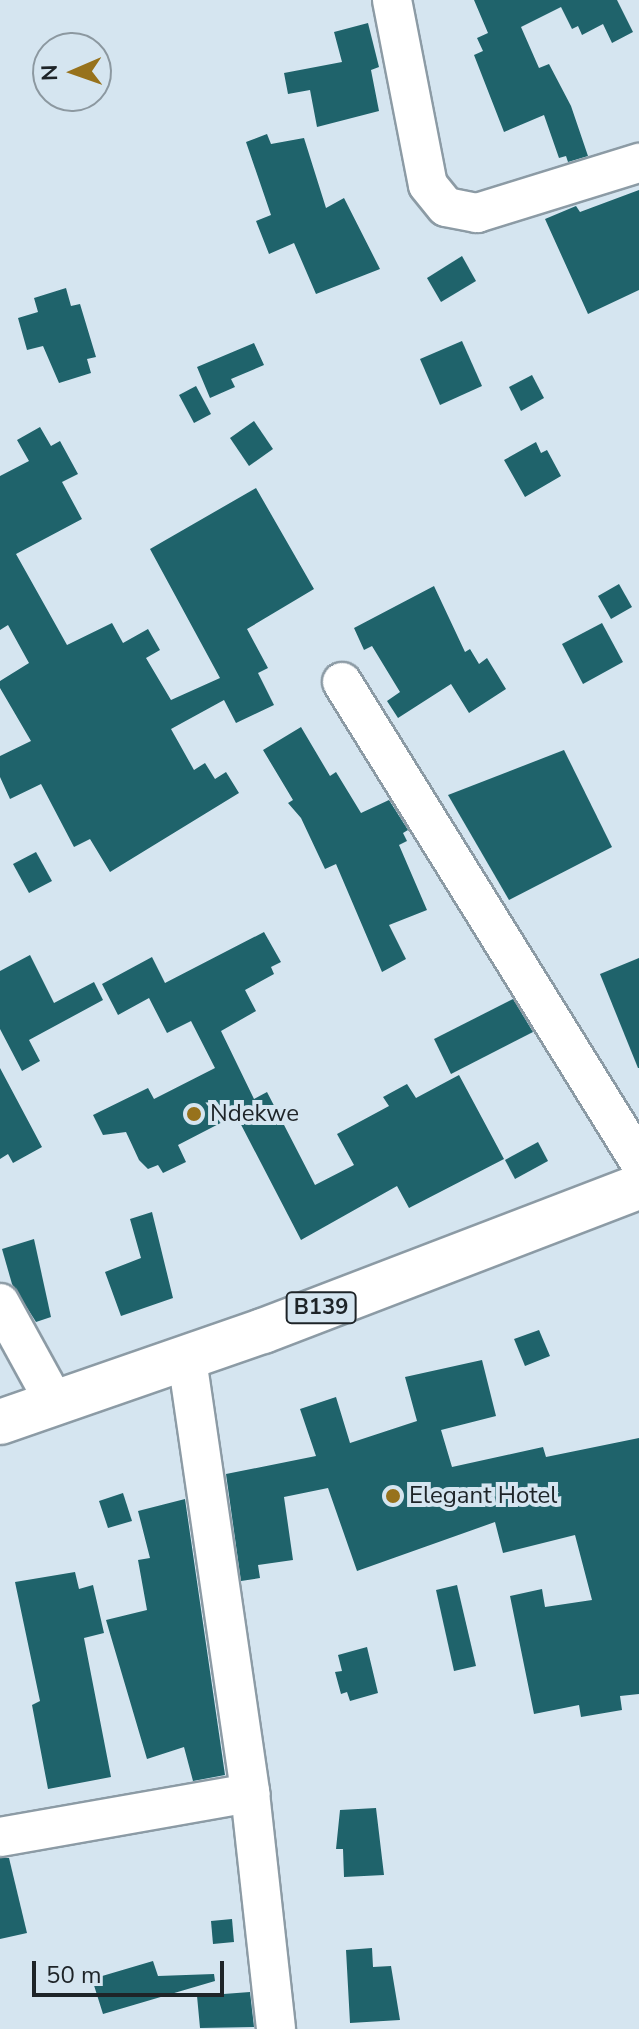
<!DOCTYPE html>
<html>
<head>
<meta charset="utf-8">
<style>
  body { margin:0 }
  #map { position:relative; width:639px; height:2029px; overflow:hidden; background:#d5e5f0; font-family:"Nunito Sans",sans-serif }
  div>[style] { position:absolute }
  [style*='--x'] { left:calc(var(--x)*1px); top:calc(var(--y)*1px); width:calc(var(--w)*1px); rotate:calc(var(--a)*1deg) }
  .building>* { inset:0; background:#1f636b }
  .roads { filter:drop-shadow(2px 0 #8c9ba5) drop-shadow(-2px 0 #8c9ba5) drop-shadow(0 2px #8c9ba5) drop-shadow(0 -2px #8c9ba5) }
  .minor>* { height:38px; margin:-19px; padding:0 19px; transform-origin:19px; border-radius:19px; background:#fff }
  .major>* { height:44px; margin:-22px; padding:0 22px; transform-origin:22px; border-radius:22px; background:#fff }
  .dots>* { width:22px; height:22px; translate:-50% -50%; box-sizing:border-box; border:4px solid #d5e5f0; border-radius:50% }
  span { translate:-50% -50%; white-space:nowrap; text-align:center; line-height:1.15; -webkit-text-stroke:8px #d5e5f0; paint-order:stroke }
  .shield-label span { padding:2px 6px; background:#d5e5f0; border:2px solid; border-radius:6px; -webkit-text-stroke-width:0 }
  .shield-label { font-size:22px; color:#1e2428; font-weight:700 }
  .poi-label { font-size:24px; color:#1e2428 }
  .left { translate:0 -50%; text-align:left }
  .north { position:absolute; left:32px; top:32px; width:80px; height:80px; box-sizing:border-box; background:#d5e5f0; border:2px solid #8c98a0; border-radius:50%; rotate:268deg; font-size:22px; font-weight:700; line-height:32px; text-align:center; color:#1e2428 }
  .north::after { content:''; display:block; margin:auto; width:28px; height:36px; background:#97721c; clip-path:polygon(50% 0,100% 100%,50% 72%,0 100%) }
  .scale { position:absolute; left:32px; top:1961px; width:192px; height:36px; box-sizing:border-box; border:4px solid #1e2428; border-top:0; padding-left:10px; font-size:24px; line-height:28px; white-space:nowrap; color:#1e2428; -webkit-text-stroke:6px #d5e5f0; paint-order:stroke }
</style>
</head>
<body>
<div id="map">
  <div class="building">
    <div style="clip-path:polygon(474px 0,617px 0,633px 32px,612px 43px,603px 24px,582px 35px,578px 26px,572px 29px,561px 7px,521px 27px,539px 68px,549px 64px,571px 106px,588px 156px,568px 162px,566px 156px,559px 158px,544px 115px,504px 132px,474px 55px,483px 51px,477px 38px,488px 33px)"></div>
    <div style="clip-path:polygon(368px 23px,379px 67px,371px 70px,379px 111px,317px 127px,310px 90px,288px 94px,284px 73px,342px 62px,334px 32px)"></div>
    <div style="clip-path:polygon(267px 134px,271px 144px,304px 138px,326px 208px,344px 198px,380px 269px,316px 294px,294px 243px,269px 254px,256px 221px,271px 215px,246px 142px)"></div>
    <div style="clip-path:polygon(639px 190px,639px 290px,588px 314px,545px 219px,576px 206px,580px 212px)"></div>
    <div style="clip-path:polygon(462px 256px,476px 281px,441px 302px,427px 278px)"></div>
    <div style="clip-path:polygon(66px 288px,71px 306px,80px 304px,96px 357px,87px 359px,91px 373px,59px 383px,43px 346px,27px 350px,18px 318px,38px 312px,34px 298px)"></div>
    <div style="clip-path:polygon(462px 341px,482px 386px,440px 405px,420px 359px)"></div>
    <div style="clip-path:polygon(254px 343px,264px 365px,231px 379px,235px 387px,210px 398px,197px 367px)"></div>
    <div style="clip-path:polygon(532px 375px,544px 398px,521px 411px,509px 387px)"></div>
    <div style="clip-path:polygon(196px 386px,211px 414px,194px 423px,179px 395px)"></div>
    <div style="clip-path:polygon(254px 421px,273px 449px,249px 466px,230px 438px)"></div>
    <div style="clip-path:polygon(40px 427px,51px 446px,60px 441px,78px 474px,62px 482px,82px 519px,16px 554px,67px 645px,112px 623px,123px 643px,148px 629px,160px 650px,146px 658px,171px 700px,220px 678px,150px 549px,256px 488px,314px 589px,247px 629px,268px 668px,258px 673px,274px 705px,236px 723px,224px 700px,171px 729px,194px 770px,205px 763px,215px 779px,226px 772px,239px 793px,110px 872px,90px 839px,74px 847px,41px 784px,10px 799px,0 777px,0 756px,31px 741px,0 688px,0 681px,29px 663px,8px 625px,0 630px,0 476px,29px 461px,17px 440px)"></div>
    <div style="clip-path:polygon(536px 442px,541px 453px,547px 450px,561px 476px,525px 497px,504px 460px)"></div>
    <div style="clip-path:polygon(619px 584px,632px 607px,611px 619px,598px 596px)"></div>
    <div style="clip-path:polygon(434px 586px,465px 652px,470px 649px,479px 664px,487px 658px,506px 689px,469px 713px,451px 684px,398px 718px,387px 701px,400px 692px,372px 646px,364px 650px,354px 628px)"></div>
    <div style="clip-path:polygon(602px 623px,623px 662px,583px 684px,562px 644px)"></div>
    <div style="clip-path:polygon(301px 727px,330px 776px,336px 772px,361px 813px,389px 800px,408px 830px,403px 833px,407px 841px,399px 845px,427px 910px,389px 925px,406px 959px,382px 972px,336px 864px,325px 869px,301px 818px,288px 803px,293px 800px,263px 750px)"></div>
    <div style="clip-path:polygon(564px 750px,612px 847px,509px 900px,448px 795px)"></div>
    <div style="clip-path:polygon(36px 852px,52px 881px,29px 893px,13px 864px)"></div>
    <div style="clip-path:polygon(264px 932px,281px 962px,271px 967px,274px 974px,245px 990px,256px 1011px,221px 1031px,254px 1099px,267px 1092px,315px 1185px,354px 1165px,337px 1134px,389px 1106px,383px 1097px,407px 1084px,416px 1098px,459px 1075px,504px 1159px,409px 1208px,397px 1186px,301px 1240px,236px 1115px,178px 1145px,186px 1162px,163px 1173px,158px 1165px,148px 1169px,139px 1160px,126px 1132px,103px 1135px,93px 1115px,148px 1088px,154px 1099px,215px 1068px,191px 1021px,167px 1033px,149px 998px,118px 1015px,102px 984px,152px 957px,165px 983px)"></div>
    <div style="clip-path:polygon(30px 955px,54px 1003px,94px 982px,103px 1000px,29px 1040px,40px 1061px,22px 1071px,0 1029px,0 971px)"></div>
    <div style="clip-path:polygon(639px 958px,639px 1068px,638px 1068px,600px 974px)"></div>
    <div style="clip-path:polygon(513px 999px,533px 1032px,451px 1074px,434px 1039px)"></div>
    <div style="clip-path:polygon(0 1068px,42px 1147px,13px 1163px,8px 1154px,0 1159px)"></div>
    <div style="clip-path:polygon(538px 1142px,548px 1161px,515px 1179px,505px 1160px)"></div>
    <div style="clip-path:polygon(152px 1212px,173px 1298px,121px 1316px,105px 1272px,141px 1258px,130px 1219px)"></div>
    <div style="clip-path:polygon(34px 1239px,51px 1317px,36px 1322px,12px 1284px,2px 1249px)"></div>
    <div style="clip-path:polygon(539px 1330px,550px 1356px,525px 1366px,514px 1339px)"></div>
    <div style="clip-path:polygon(482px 1360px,496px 1416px,441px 1430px,452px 1467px,543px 1447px,546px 1457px,639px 1438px,639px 1694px,620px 1696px,622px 1710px,581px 1717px,579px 1705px,534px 1714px,510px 1596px,542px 1589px,545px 1607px,592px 1600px,575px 1535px,503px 1553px,495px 1522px,357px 1571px,328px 1488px,284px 1497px,293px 1560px,258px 1565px,260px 1578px,241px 1581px,226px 1474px,316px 1456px,300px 1409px,336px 1397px,350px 1443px,417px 1421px,405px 1377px)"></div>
    <div style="clip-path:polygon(123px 1493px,132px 1521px,108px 1528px,99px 1501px)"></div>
    <div style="clip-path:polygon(185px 1499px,225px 1775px,193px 1781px,184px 1747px,147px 1759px,106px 1620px,147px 1610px,138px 1560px,150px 1558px,138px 1511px)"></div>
    <div style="clip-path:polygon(75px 1572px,79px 1589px,93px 1585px,104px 1633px,84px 1638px,111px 1777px,48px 1789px,32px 1705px,40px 1701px,15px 1582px)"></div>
    <div style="clip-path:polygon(457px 1585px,476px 1666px,454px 1671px,436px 1590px)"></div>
    <div style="clip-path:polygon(367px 1647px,378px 1693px,350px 1701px,347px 1692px,341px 1694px,335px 1672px,342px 1671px,338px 1655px)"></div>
    <div style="clip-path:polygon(376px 1808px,384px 1875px,344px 1877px,343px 1849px,336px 1849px,340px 1810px)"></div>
    <div style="clip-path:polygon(0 1858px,9px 1858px,27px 1933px,0 1939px)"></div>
    <div style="clip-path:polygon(232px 1919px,234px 1942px,213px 1944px,211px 1921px)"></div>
    <div style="clip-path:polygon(372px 1948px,373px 1967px,391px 1966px,400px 2020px,350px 2023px,346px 1950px)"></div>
    <div style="clip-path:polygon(153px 1961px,158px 1976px,214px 1974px,215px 1981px,103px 2014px,92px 1979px)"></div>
    <div style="clip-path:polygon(250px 1992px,254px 2027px,200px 2028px,197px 1996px)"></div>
  </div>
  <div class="roads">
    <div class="minor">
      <div style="--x:392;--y:0;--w:188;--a:79"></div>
      <div style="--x:428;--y:185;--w:28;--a:51"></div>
      <div style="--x:446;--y:207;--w:32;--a:11"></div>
      <div style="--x:477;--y:213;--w:170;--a:-17.2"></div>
      <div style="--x:342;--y:682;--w:564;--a:58.2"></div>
      <div style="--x:0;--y:1303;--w:114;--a:61.2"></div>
      <div style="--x:187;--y:1359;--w:439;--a:81.7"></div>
      <div style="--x:250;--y:1793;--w:237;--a:83.7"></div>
      <div style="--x:0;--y:1837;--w:254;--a:-10"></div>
    </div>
    <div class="major">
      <div style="--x:0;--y:1422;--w:278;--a:-19.1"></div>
      <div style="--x:263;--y:1331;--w:403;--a:-21"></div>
    </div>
  </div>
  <div class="dots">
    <div style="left:194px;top:1114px;background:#97721c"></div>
    <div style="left:393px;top:1496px;background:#97721c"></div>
  </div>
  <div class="shield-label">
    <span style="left:321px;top:1308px">B139</span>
  </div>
  <div class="poi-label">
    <span class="left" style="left:210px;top:1114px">Ndekwe</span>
    <span class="left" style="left:409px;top:1496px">Elegant Hotel</span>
  </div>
  <div class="north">N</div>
  <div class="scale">50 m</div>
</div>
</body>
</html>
